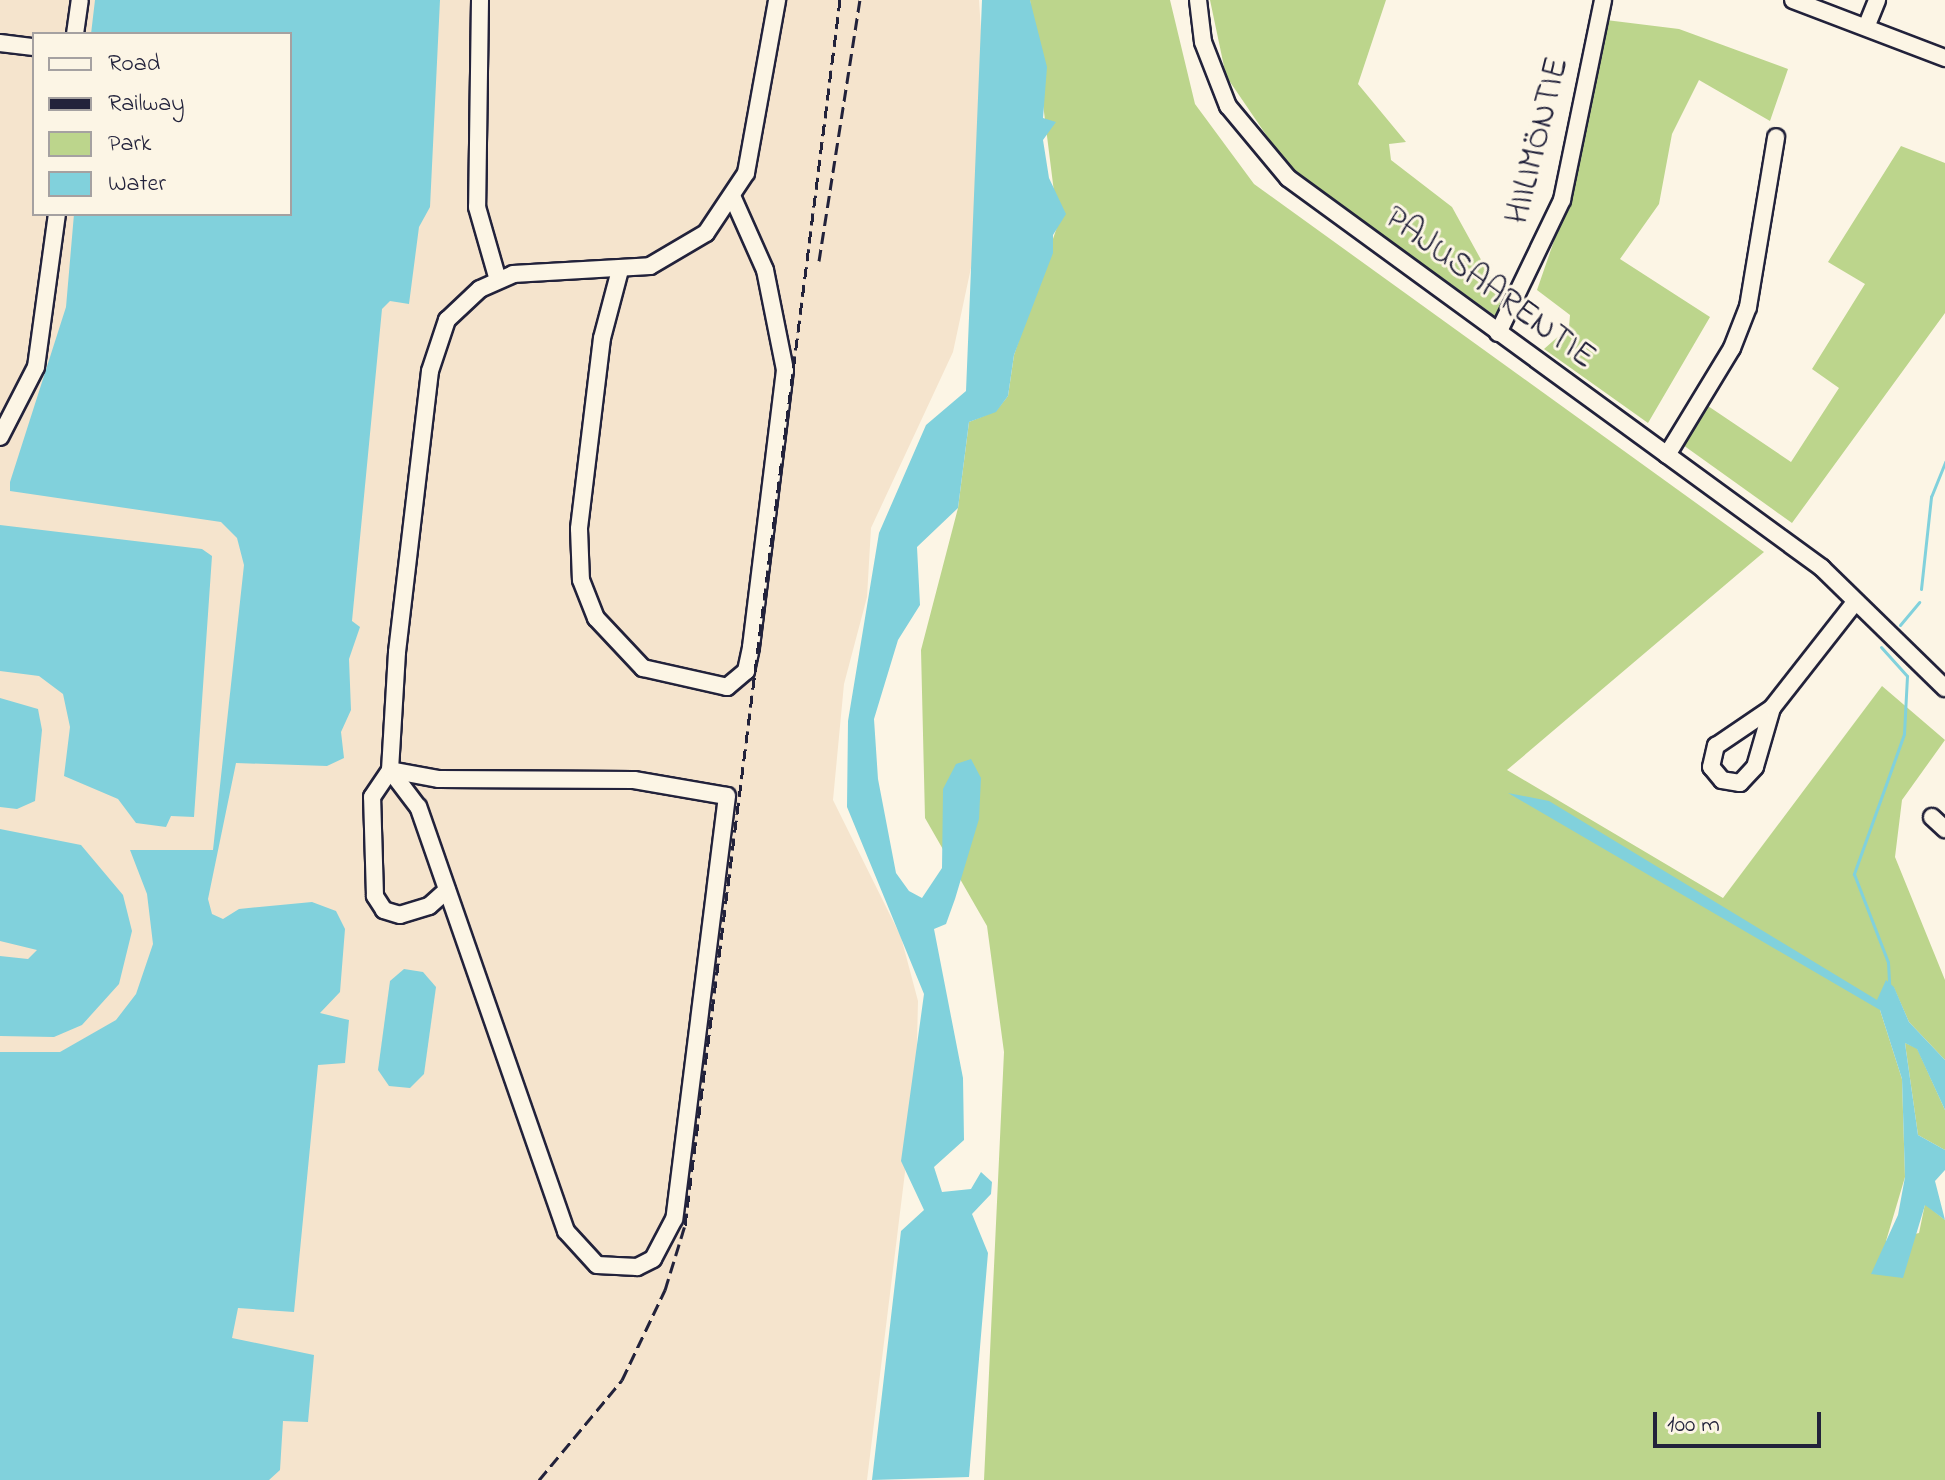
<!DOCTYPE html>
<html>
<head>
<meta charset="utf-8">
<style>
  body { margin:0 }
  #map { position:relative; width:1945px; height:1480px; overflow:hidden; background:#fcf5e5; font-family:"Indie Flower",sans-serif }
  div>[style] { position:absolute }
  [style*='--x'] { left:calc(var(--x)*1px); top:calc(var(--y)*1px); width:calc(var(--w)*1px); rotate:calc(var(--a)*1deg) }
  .built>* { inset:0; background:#f5e4cd }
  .green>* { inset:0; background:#bcd58c }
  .water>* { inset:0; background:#81d1dc }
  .stream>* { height:3px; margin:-1.5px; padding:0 1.5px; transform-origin:1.5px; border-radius:1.5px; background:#81d1dc }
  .roads { filter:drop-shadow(2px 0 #22223b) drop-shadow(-2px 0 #22223b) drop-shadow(0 2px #22223b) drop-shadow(0 -2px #22223b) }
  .minor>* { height:16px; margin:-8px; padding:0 8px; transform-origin:8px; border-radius:8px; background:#fcf5e5 }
  .rail>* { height:3px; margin-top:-1.5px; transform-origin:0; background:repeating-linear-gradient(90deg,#22223b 0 12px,transparent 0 18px) }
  span { translate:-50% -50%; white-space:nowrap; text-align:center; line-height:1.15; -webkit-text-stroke:6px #fcf5e5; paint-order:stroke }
  .street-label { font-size:34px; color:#22223b }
  .legend { position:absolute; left:32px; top:32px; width:260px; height:184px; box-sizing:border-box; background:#fcf5e5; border:2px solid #a5a1a1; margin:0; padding:10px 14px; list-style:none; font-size:24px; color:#22223b }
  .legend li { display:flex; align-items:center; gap:16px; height:40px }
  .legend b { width:40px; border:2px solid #a5a1a1 }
  .scale { position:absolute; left:1653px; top:1412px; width:168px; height:36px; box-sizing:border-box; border:4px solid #22223b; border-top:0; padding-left:10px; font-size:24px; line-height:28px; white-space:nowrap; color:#22223b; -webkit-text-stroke:6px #fcf5e5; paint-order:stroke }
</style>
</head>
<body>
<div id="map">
  <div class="built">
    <div style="clip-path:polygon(evenodd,0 0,979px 0,984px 77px,978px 235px,953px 352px,871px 528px,867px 597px,844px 684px,833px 800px,901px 937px,918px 1001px,916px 1083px,867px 1480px,0 1480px,0 0,34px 34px,290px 34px,290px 214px,34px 214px,34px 34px)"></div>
  </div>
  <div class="green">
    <div style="clip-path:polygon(1030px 0,1170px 0,1195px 104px,1254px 184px,1764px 552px,1507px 770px,1723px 898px,1882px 686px,1945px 740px,1902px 800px,1895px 857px,1945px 980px,1945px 1060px,1909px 1022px,1894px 988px,1880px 1010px,1902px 1079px,1905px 1177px,1886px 1241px,1919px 1233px,1925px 1204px,1945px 1220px,1945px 1480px,984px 1480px,1004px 1052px,987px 926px,925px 818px,921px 650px,958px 508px,969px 422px,996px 411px,1008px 396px,1014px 355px,1058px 224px)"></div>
    <div style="clip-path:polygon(1210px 0,1386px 0,1358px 84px,1406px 142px,1389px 144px,1391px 160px,1452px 207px,1501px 296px,1498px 318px,1288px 167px,1226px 76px)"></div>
    <div style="clip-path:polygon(1606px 20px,1679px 29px,1788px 69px,1770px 121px,1699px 80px,1672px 134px,1659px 204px,1620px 259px,1710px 317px,1648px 423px,1544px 349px,1569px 327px,1570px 315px,1537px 290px,1574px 183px)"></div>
    <div style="clip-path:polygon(1901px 146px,1945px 163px,1945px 313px,1792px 523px,1683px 445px,1708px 406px,1791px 462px,1839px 388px,1812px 369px,1865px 284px,1828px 262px)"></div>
    <div style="clip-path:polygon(1905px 1043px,1917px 1048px,1945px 1110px,1945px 1150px,1918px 1135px)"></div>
  </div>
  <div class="water">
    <div style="clip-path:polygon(95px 0,440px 0,430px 207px,419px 227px,409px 304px,390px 301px,382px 309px,352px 621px,360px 627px,349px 659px,351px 710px,341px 732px,344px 758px,327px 766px,236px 763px,208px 899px,212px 914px,223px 919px,239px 909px,312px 902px,336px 911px,345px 929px,340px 992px,320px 1013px,349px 1020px,345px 1063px,318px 1065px,294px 1312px,238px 1308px,232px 1338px,314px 1355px,308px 1422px,283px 1421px,280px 1470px,269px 1480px,0 1480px,0 1052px,60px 1052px,116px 1020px,136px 994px,153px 944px,147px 894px,130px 850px,213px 850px,244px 565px,237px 538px,221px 522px,10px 491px,10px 482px,66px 307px,74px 214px,290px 214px,290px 34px,91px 34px)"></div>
    <div style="clip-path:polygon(982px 0,1030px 0,1047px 67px,1043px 118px,1056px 122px,1043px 140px,1049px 178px,1066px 214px,1053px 235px,1053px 253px,1014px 355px,1008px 396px,996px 412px,969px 422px,958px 508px,917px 547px,920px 605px,898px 640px,874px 719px,878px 779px,896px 873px,909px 891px,922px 898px,942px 868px,943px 789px,956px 764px,971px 759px,981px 778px,979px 819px,955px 899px,946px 924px,934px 929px,963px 1078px,964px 1140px,934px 1167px,942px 1192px,971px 1189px,981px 1172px,992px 1182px,991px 1194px,972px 1214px,988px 1253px,969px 1477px,872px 1480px,901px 1231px,924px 1210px,901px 1161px,924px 994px,847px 807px,848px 721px,879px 533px,926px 425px,966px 391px)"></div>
    <div style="clip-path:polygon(0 525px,202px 549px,212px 556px,194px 817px,171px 816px,166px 827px,136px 823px,118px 799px,64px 776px,70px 727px,63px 694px,39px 676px,0 671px)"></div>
    <div style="clip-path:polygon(0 698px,38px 709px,42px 730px,35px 801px,17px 809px,0 807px)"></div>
    <div style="clip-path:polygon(1508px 793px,1549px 801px,1877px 1000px,1886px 980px,1894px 987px,1909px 1022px,1945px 1060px,1945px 1110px,1917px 1049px,1905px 1043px,1918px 1135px,1945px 1150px,1945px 1170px,1935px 1181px,1945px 1220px,1925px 1205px,1903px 1278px,1871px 1274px,1898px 1215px,1905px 1177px,1902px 1079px,1880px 1010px)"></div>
    <div style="clip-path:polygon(0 829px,81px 845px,123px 895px,132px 931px,119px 984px,82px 1025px,54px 1037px,0 1036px,0 956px,28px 959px,37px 950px,0 941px)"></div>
    <div style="clip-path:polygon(404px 969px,423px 972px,436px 987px,424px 1074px,410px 1088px,389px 1086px,378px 1070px,390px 981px)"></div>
  </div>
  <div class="stream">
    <div style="--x:1921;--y:589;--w:93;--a:-83.8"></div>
    <div style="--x:1931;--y:497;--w:38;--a:-68"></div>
    <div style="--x:1900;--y:625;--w:30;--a:-50"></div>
    <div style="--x:1881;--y:647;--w:39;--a:48"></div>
    <div style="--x:1907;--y:676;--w:58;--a:93"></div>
    <div style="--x:1904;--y:734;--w:149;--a:109.7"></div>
    <div style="--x:1854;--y:874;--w:94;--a:68.9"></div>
    <div style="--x:1888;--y:962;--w:22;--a:87"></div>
  </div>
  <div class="roads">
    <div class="minor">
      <div style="--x:480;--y:0;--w:207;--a:90.8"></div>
      <div style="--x:477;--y:207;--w:76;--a:74"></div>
      <div style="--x:1198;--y:0;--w:42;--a:83.2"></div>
      <div style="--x:1203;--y:42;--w:69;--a:68.7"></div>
      <div style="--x:1228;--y:106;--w:94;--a:50.2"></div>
      <div style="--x:1288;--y:178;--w:661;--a:36.14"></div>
      <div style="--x:1822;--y:568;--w:172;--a:44.3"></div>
      <div style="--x:1793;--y:0;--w:163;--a:20.9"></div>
      <div style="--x:1867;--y:25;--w:27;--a:-68"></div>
      <div style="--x:75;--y:34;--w:34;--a:-82"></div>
      <div style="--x:0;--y:43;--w:34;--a:7"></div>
      <div style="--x:620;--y:270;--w:70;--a:104.8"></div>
      <div style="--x:602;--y:338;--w:192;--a:96.9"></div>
      <div style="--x:579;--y:529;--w:51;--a:87.8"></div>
      <div style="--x:581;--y:580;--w:41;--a:68.5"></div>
      <div style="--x:596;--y:618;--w:69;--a:46.8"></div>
      <div style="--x:643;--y:668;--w:86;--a:12.7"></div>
      <div style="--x:727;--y:687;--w:25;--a:-40"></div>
      <div style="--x:746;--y:671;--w:25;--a:-78"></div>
      <div style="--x:751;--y:647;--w:279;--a:-83"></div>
      <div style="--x:785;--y:370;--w:102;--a:-101.3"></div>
      <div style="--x:765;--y:270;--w:79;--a:-114"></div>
      <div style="--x:1498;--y:333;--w:148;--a:-64.3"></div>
      <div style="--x:1562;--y:200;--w:204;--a:-78.4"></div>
      <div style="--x:0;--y:437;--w:79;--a:-62.8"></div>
      <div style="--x:36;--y:367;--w:154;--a:-82.2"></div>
      <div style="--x:1667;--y:455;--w:125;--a:-58.7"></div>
      <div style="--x:1732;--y:348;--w:44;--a:-68.7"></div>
      <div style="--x:1748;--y:307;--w:172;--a:-80.6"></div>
      <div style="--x:1772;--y:708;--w:61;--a:106.1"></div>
      <div style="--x:1755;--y:767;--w:22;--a:133"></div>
      <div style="--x:1740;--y:783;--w:18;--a:-171"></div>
      <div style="--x:1722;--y:780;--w:17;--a:-130"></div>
      <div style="--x:1711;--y:767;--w:22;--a:-77"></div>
      <div style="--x:1716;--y:746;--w:68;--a:-34.2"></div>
      <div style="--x:1772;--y:708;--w:135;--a:-51.9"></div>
      <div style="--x:1932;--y:817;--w:18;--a:43"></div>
      <div style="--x:447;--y:890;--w:24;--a:138"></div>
      <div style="--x:429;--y:906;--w:30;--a:163"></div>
      <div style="--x:400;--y:915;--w:17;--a:-163"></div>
      <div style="--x:384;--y:910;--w:17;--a:-123"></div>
      <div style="--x:375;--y:896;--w:99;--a:-91.7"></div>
      <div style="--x:372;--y:797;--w:32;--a:-56"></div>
      <div style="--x:390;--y:770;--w:50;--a:10.4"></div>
      <div style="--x:439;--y:779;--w:195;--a:0.3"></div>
      <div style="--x:634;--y:780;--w:94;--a:9.8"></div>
      <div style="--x:727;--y:796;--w:426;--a:97.1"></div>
      <div style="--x:674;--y:1219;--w:45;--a:117.7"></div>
      <div style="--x:653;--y:1259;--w:18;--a:153"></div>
      <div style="--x:637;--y:1267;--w:40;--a:-177.1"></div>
      <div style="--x:597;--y:1265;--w:46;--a:-132.4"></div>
      <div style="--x:566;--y:1231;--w:449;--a:-109.2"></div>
      <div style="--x:418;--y:807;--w:46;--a:-127.1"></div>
      <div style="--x:390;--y:770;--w:118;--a:-86.6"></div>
      <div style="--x:397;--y:652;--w:283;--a:-83.3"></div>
      <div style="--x:430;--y:371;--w:54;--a:-71.6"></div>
      <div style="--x:447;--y:320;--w:45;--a:-43.2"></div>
      <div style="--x:480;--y:289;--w:36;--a:-24"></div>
      <div style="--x:513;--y:274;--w:137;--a:-3.3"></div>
      <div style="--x:650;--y:266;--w:65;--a:-30.5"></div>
      <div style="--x:706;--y:233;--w:72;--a:-56.3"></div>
      <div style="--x:746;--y:173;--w:176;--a:-79.8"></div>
    </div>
  </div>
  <div class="rail">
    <div style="--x:819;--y:261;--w:264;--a:-81.1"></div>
    <div style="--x:539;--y:1480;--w:130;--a:-50.3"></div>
    <div style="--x:622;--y:1380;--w:100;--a:-64.5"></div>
    <div style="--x:665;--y:1290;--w:68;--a:-72.9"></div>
    <div style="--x:685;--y:1225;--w:1235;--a:-82.79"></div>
  </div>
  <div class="street-label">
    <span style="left:1539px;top:141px;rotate:-76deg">HIILIMÖNTIE</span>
    <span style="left:1489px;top:289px;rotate:36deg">PAJUSAARENTIE</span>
  </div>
  <ul class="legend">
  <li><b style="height:10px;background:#fcf5e5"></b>Road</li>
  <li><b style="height:10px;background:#22223b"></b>Railway</li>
  <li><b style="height:22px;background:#bcd58c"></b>Park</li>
  <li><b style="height:22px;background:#81d1dc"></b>Water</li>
  </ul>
  <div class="scale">100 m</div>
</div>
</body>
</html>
